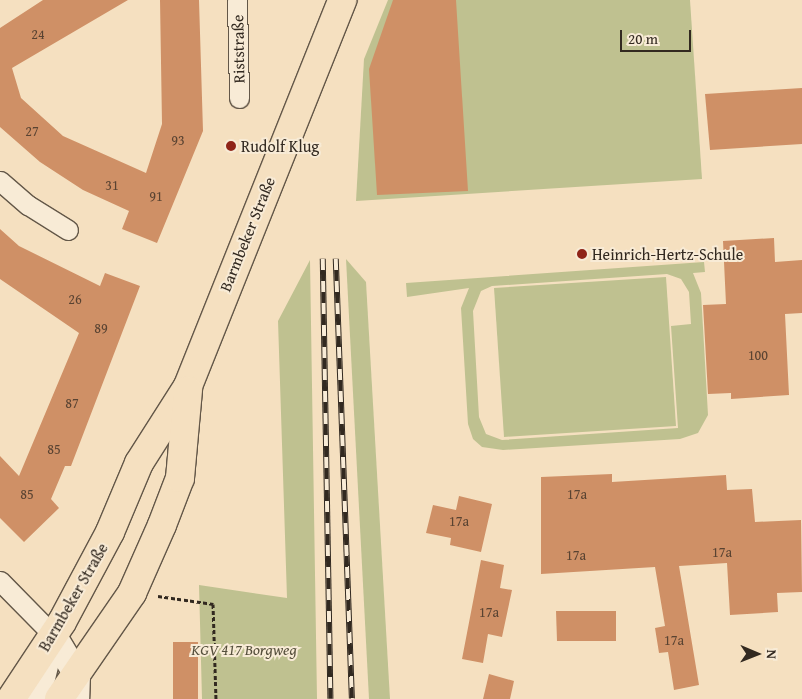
<!DOCTYPE html>
<html>
<head>
<meta charset="utf-8">
<style>
  body { margin:0 }
  #map { position:relative; width:802px; height:699px; overflow:hidden; background:#f5e0c0; font-family:"Gentium Book Plus",serif }
  div>[style] { position:absolute }
  [style*='--x'] { left:calc(var(--x)*1px); top:calc(var(--y)*1px); width:calc(var(--w)*1px); rotate:calc(var(--a)*1deg) }
  .green>* { inset:0; background:#bfc190 }
  .building>* { inset:0; background:#cf9066 }
  .path>* { height:3px; margin-top:-1.5px; transform-origin:0; background:repeating-linear-gradient(90deg,#322920 0 4px,transparent 0 6.5px) }
  .roads { filter:drop-shadow(1px 0 #635748) drop-shadow(-1px 0 #635748) drop-shadow(0 1px #635748) drop-shadow(0 -1px #635748) }
  .street>* { height:19px; margin:-9.5px; padding:0 9.5px; transform-origin:9.5px; border-radius:9.5px; background:#f8ebd6 }
  .secondary>* { height:26px; margin:-13px; padding:0 13px; transform-origin:13px; border-radius:13px; background:#f8ebd6 }
  .primary>* { height:28px; margin:-14px; padding:0 14px; transform-origin:14px; border-radius:14px; background:#f5e0c0 }
  .rail>* { height:5.5px; margin-top:-2.75px; transform-origin:0; background:repeating-linear-gradient(90deg,#f8ebd6 0 11px,#322920 0 22px); box-sizing:border-box; border-block:1px solid #322920 }
  .dots>* { width:14px; height:14px; translate:-50% -50%; box-sizing:border-box; border:2px solid #f8ebd6; border-radius:50% }
  span { translate:-50% -50%; white-space:nowrap; text-align:center; line-height:1.15; -webkit-text-stroke:4px #f8ebd6; paint-order:stroke }
  .number-label { font-size:14px; color:#594332 }
  .number-label span { -webkit-text-stroke-width:0 }
  .street-label { font-size:16px; color:#322920 }
  .poi-label { font-size:16px; color:#322920 }
  .left { translate:0 -50%; text-align:left }
  .park-label { font-size:16px; color:#554f3c; font-style:italic }
  .north { position:absolute; left:732px; top:629px; width:50px; height:50px; -webkit-text-stroke:4px #f8ebd6; paint-order:stroke; rotate:91deg; font-size:14px; font-weight:700; line-height:20px; text-align:center; color:#322920 }
  .north::after { content:''; display:block; margin:auto; width:18px; height:22px; background:#322920; clip-path:polygon(50% 0,100% 100%,50% 72%,0 100%) }
  .scale { position:absolute; left:620px; top:30px; width:71px; height:22px; box-sizing:border-box; border:2px solid #322920; border-top:0; padding-left:6px; font-size:15px; line-height:18px; white-space:nowrap; color:#322920; -webkit-text-stroke:4px #f8ebd6; paint-order:stroke }
</style>
</head>
<body>
<div id="map">
  <div class="green">
    <div style="clip-path:polygon(388px 0,690px 0,702px 179px,356px 201px,364px 59px)"></div>
    <div style="clip-path:polygon(346px 259px,366px 282px,390px 699px,369px 699px)"></div>
    <div style="clip-path:polygon(310px 260px,317px 699px,202px 699px,199px 585px,287px 598px,278px 321px)"></div>
    <div style="clip-path:polygon(evenodd,704px 262px,705px 272px,693px 273px,701px 293px,708px 415px,698px 433px,680px 439px,503px 450px,482px 447px,473px 439px,468px 424px,461px 308px,469px 288px,407px 297px,406px 283px,704px 262px,667px 274px,681px 279px,689px 292px,691px 324px,671px 326px,678px 428px,502px 440px,486px 434px,479px 417px,473px 311px,481px 291px,492px 286px,667px 274px)"></div>
    <div style="clip-path:polygon(666px 277px,676px 426px,504px 437px,494px 288px)"></div>
  </div>
  <div class="building">
    <div style="clip-path:polygon(43px 0,128px 0,12px 68px,21px 98px,63px 136px,146px 173px,162px 124px,160px 0,199px 0,203px 131px,157px 243px,122px 229px,129px 211px,83px 190px,40px 162px,0 127px,0 28px)"></div>
    <div style="clip-path:polygon(393px 0,456px 0,468px 191px,377px 195px,369px 69px)"></div>
    <div style="clip-path:polygon(802px 88px,802px 144px,710px 150px,705px 94px)"></div>
    <div style="clip-path:polygon(0 229px,19px 246px,100px 286px,105px 273px,140px 286px,71px 466px,65px 466px,51px 499px,59px 508px,24px 542px,0 518px,0 456px,19px 476px,79px 333px,0 279px)"></div>
    <div style="clip-path:polygon(774px 238px,775px 262px,802px 260px,802px 313px,785px 314px,789px 395px,731px 399px,731px 393px,708px 394px,703px 305px,726px 304px,723px 241px)"></div>
    <div style="clip-path:polygon(612px 474px,612px 482px,726px 475px,727px 490px,752px 489px,755px 522px,801px 520px,802px 592px,777px 593px,778px 612px,730px 615px,727px 563px,679px 566px,699px 685px,674px 690px,668px 652px,659px 653px,655px 628px,665px 626px,655px 567px,541px 574px,541px 477px)"></div>
    <div style="clip-path:polygon(459px 496px,492px 504px,481px 552px,450px 545px,451px 538px,426px 533px,433px 505px,456px 510px)"></div>
    <div style="clip-path:polygon(481px 560px,504px 565px,500px 588px,512px 590px,502px 637px,488px 634px,483px 663px,462px 659px)"></div>
    <div style="clip-path:polygon(556px 611px,616px 611px,616px 641px,557px 641px)"></div>
    <div style="clip-path:polygon(173px 642px,198px 642px,198px 699px,173px 699px)"></div>
    <div style="clip-path:polygon(489px 674px,514px 681px,510px 699px,483px 699px)"></div>
  </div>
  <div class="path">
    <div style="--x:158;--y:596;--w:56;--a:8.3"></div>
    <div style="--x:213;--y:604;--w:95;--a:88.2"></div>
  </div>
  <div class="roads">
    <div class="street">
      <div style="--x:237;--y:0;--w:98;--a:88.8"></div>
      <div style="--x:0;--y:181;--w:37;--a:41"></div>
      <div style="--x:28;--y:205;--w:47;--a:32"></div>
      <div style="--x:0;--y:581;--w:76;--a:45.5"></div>
    </div>
    <div class="secondary">
      <div style="--x:53;--y:635;--w:47;--a:59"></div>
      <div style="--x:77;--y:675;--w:24;--a:92"></div>
      <div style="--x:37;--y:699;--w:60;--a:-76.4"></div>
    </div>
    <div class="primary">
      <div style="--x:11;--y:699;--w:92;--a:-56.5"></div>
      <div style="--x:62;--y:622;--w:102;--a:-61.9"></div>
      <div style="--x:110;--y:532;--w:75;--a:-67.2"></div>
      <div style="--x:139;--y:463;--w:91;--a:-57.5"></div>
      <div style="--x:188;--y:386;--w:416;--a:-68.2"></div>
      <div style="--x:59;--y:699;--w:129;--a:-55.4"></div>
      <div style="--x:132;--y:593;--w:74;--a:-66.2"></div>
      <div style="--x:162;--y:525;--w:50;--a:-69"></div>
      <div style="--x:180;--y:478;--w:88;--a:-84.8"></div>
    </div>
  </div>
  <div class="rail">
    <div style="--x:323;--y:259;--w:440;--a:89"></div>
    <div style="--x:336;--y:259;--w:440;--a:87.9"></div>
  </div>
  <div class="dots">
    <div style="left:231px;top:146px;background:#8f2418"></div>
    <div style="left:582px;top:254px;background:#8f2418"></div>
  </div>
  <div class="number-label">
    <span style="left:38px;top:34px">24</span>
    <span style="left:32px;top:131px">27</span>
    <span style="left:178px;top:140px">93</span>
    <span style="left:112px;top:185px">31</span>
    <span style="left:156px;top:196px">91</span>
    <span style="left:75px;top:299px">26</span>
    <span style="left:101px;top:328px">89</span>
    <span style="left:758px;top:355px">100</span>
    <span style="left:72px;top:403px">87</span>
    <span style="left:54px;top:449px">85</span>
    <span style="left:27px;top:494px">85</span>
    <span style="left:577px;top:494px">17a</span>
    <span style="left:459px;top:521px">17a</span>
    <span style="left:722px;top:552px">17a</span>
    <span style="left:576px;top:555px">17a</span>
    <span style="left:489px;top:612px">17a</span>
    <span style="left:674px;top:640px">17a</span>
  </div>
  <div class="street-label">
    <span style="left:238px;top:49px;rotate:-91deg">Riststraße</span>
    <span style="left:247px;top:234px;rotate:-68deg">Barmbeker Straße</span>
    <span style="left:73px;top:597px;rotate:-60deg">Barmbeker Straße</span>
  </div>
  <div class="poi-label">
    <span class="left" style="left:241px;top:146px">Rudolf Klug</span>
    <span class="left" style="left:592px;top:254px">Heinrich-Hertz-Schule</span>
  </div>
  <div class="park-label">
    <span style="left:244px;top:649px">KGV 417 Borgweg</span>
  </div>
  <div class="north">N</div>
  <div class="scale">20 m</div>
</div>
</body>
</html>
